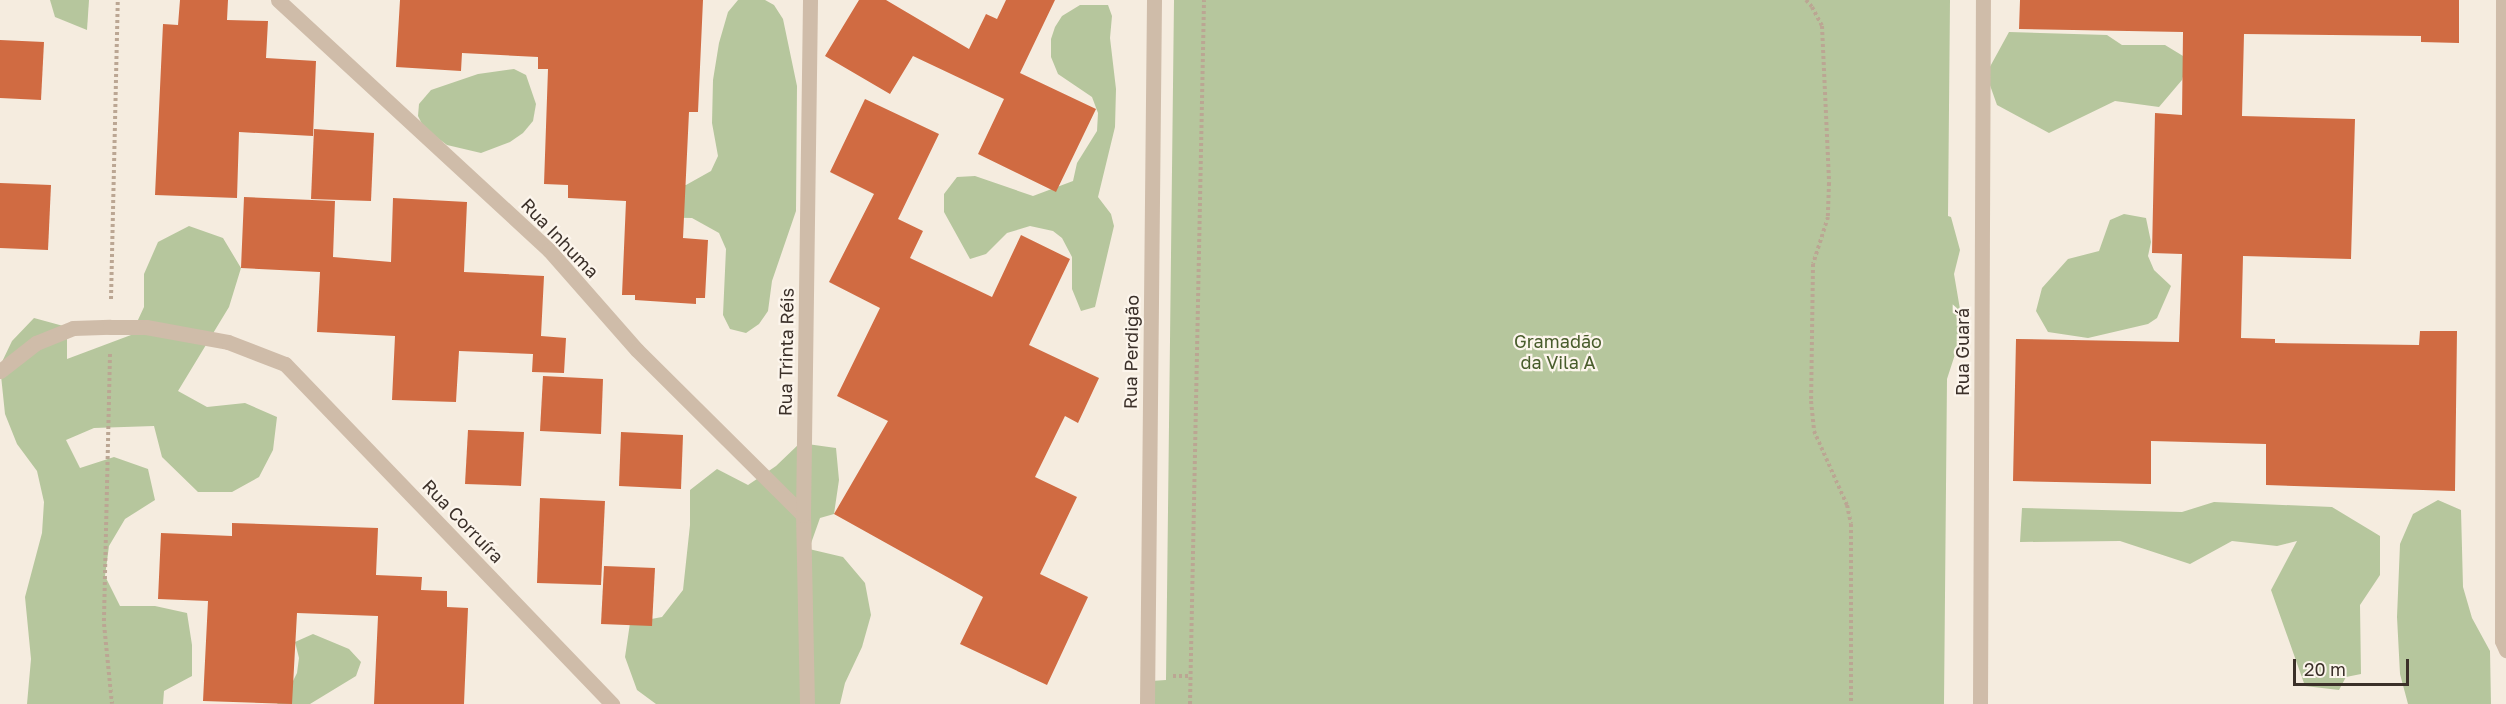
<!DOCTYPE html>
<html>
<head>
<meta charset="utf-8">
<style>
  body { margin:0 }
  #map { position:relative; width:2506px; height:704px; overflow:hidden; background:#f5ecdf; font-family:"Golos Text",sans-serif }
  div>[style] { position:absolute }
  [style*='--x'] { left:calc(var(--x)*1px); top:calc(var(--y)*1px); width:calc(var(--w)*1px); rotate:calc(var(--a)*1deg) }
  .green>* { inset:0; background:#b6c69d }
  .building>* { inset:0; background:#d06b42 }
  .path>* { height:4px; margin-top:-2px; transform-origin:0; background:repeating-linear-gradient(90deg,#bba693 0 3px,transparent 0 6px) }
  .minor>* { height:15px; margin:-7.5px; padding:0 7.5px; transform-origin:7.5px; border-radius:7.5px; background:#cfbca9 }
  span { translate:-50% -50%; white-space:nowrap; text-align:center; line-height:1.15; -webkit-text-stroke:4.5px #fcf5ec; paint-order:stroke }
  .street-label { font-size:18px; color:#3b3029 }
  .park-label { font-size:18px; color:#485c2b }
  .scale { position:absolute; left:2293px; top:659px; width:116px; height:27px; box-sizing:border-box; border:3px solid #3b3029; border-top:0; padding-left:8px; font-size:18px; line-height:21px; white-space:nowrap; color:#3b3029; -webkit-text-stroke:4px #fcf5ec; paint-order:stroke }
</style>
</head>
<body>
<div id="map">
  <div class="green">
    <div style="clip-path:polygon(50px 0,89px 0,87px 30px,55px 17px)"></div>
    <div style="clip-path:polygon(738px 0,765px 0,774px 5px,783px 19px,797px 86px,796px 211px,772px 281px,768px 311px,759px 324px,746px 333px,730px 329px,723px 315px,726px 249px,719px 233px,692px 218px,644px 217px,669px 186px,686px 185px,711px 171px,718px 156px,712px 123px,713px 80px,719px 43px,728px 12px)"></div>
    <div style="clip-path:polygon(1174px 0,1950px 0,1948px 216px,1951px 217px,1960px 250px,1954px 274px,1962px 321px,1960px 339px,1947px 379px,1944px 704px,1141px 704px,1151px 681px,1166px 680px)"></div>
    <div style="clip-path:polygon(1080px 5px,1108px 5px,1112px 16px,1110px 38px,1116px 89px,1115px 127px,1098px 197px,1111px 214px,1114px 226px,1095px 307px,1081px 311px,1072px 289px,1072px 257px,1062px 238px,1053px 231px,1030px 226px,1007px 233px,986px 254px,970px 259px,944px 212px,944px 194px,957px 177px,975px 176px,1033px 196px,1073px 181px,1077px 163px,1097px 131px,1098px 113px,1092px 97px,1058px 74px,1051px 57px,1051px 39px,1055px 27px,1062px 16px)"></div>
    <div style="clip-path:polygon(2009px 32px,2107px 35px,2122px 45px,2165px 45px,2188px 59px,2182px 80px,2159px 107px,2115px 101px,2049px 133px,1997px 105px,1986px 74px)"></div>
    <div style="clip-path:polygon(514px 69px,526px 75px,536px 104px,533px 121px,523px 133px,510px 142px,481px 153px,447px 145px,424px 128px,418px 116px,419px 104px,431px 90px,478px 74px)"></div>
    <div style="clip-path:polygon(2124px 214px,2146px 218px,2151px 242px,2148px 256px,2154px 270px,2171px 286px,2157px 318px,2148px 324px,2088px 338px,2048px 332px,2036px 311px,2042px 288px,2068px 259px,2099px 251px,2110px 220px)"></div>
    <div style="clip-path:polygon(189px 226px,223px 238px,241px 268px,229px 307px,178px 391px,207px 407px,245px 403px,277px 417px,273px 450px,259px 477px,232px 492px,198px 492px,162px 457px,154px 426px,94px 428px,66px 440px,80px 468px,114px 457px,148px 469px,155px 500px,125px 519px,109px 546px,105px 576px,120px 606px,155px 606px,187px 613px,192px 645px,192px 676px,164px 691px,163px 704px,27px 704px,31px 659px,25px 597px,42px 533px,44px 502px,37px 471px,17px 444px,5px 414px,0 366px,12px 341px,34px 318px,67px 327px,67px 359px,131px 335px,144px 307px,144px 274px,158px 242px)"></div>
    <div style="clip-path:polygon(800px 443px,836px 448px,839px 480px,834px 514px,820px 518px,809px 549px,843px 557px,865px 583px,871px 615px,862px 647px,845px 683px,840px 704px,656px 704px,637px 690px,625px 657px,630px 623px,662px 617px,683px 590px,690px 525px,690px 490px,717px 469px,748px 485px,776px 466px)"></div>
    <div style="clip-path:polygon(2438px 500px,2461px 510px,2463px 587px,2472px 618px,2490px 651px,2491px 704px,2408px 704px,2400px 674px,2397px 617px,2400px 544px,2413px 514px)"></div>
    <div style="clip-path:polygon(2214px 502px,2332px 507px,2380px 536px,2380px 575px,2360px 605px,2361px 674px,2346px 677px,2339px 690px,2305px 686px,2271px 590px,2297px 541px,2277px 546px,2232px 541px,2190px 564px,2120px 541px,2020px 542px,2022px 508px,2182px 512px)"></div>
    <div style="clip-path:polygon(313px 634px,349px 649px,361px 662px,356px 676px,310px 704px,277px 704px,289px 689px,297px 673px,299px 658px,295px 642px)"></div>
  </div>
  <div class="building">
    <div style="clip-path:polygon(180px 0,228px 0,227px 20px,268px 21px,266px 58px,316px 61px,313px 136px,239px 132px,237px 198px,155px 195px,163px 24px,178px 25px)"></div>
    <div style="clip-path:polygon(400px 0,703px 0,698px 112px,689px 112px,683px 238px,708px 240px,705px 298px,696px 298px,696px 304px,635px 300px,635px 295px,622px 295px,626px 201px,568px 198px,568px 185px,544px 184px,548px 69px,538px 69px,538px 57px,462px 53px,461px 71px,396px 67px)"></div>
    <div style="clip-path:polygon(859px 0,886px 0,969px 49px,986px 14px,997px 19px,1006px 0,1055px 0,1020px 73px,1096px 109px,1056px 192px,978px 154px,1004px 99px,913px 56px,890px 94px,825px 56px)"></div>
    <div style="clip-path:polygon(2020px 0,2459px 0,2459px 43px,2421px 42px,2421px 36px,2244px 34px,2242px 116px,2355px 119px,2351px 259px,2243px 256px,2241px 338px,2275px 339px,2275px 343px,2419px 345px,2420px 331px,2457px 331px,2455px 491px,2266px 485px,2266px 444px,2151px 441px,2151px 484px,2013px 481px,2016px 339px,2179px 342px,2182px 254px,2152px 253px,2155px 113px,2182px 115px,2183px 32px,2019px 29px)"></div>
    <div style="clip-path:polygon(0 40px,44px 42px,41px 100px,0 98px)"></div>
    <div style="clip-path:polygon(865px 99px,939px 134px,898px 219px,923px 231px,910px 258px,992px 297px,1021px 235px,1070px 259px,1029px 345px,1099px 378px,1078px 423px,1065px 416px,1035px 477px,1077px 497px,1040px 574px,1088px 597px,1047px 685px,960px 644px,983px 597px,834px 514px,888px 421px,837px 396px,880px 308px,829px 282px,874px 194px,830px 172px)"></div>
    <div style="clip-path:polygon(314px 129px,374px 133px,371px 201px,311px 199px)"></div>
    <div style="clip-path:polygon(0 183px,51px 185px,48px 250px,0 248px)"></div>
    <div style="clip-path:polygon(244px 197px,335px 201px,333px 257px,391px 262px,393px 198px,467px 202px,464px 272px,544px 276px,541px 336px,566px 338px,564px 373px,532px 372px,533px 354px,459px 351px,456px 402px,392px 400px,395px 336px,317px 332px,320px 272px,241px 268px)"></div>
    <div style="clip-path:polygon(543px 376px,603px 379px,601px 434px,540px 431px)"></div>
    <div style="clip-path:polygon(468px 430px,524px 432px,521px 486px,465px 484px)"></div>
    <div style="clip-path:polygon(621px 432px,683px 435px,681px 489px,619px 486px)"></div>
    <div style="clip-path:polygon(540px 498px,605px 501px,601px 585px,537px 583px)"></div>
    <div style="clip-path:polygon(232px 523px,378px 528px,376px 575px,422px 577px,421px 590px,447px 591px,447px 607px,468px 608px,464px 704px,374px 704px,378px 616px,297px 613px,292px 704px,203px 701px,208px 601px,158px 599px,161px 533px,232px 536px)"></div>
    <div style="clip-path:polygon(604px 566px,655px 568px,652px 626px,601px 624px)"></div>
  </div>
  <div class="path">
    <div style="--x:1806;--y:0;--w:9;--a:49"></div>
    <div style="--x:1812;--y:7;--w:21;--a:62"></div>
    <div style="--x:1822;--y:26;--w:157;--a:87.4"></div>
    <div style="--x:1829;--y:183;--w:34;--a:92"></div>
    <div style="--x:1828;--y:217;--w:49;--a:107.7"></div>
    <div style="--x:1813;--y:264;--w:137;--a:90.8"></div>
    <div style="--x:1811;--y:401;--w:30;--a:84"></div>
    <div style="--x:1814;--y:431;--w:81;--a:66"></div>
    <div style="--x:1847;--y:505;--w:19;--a:78"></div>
    <div style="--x:1851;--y:524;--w:180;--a:90"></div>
    <div style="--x:111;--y:299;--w:299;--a:-88.7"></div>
    <div style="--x:110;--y:354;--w:270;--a:91.3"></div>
    <div style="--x:104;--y:624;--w:80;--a:84.3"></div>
    <div style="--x:1173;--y:676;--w:18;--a:0"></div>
    <div style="--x:1190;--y:704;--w:704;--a:-88.86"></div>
  </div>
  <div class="minor">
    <div style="--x:278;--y:0;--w:369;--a:42.7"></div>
    <div style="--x:549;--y:250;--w:133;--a:48.7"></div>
    <div style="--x:637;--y:350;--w:234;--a:44.8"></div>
    <div style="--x:2503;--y:0;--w:641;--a:90.09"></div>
    <div style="--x:2502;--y:641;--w:10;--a:66"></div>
    <div style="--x:0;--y:371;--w:46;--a:-37.9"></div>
    <div style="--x:36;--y:343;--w:40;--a:-22"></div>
    <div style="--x:73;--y:328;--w:37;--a:-2"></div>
    <div style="--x:110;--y:327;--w:36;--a:0"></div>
    <div style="--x:146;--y:327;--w:83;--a:10.4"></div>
    <div style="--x:228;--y:342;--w:61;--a:21.1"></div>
    <div style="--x:285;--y:364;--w:472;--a:46.1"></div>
    <div style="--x:807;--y:704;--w:189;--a:-91.2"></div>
    <div style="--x:803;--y:515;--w:515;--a:-89.22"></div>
    <div style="--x:1147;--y:704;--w:704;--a:-89.43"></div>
    <div style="--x:1980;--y:704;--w:704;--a:-89.76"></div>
  </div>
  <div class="street-label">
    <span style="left:560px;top:238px;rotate:46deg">Rua Inhuma</span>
    <span style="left:786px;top:352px;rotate:-89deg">Rua Trinta Réis</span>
    <span style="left:1131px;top:352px;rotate:-89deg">Rua Perdigão</span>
    <span style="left:1962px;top:352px;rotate:-90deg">Rua Guará</span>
    <span style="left:463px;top:521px;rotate:46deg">Rua Corruíra</span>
  </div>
  <div class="park-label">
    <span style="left:1558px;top:352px">Gramadão<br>da Vila A</span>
  </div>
  <div class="scale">20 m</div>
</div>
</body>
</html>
